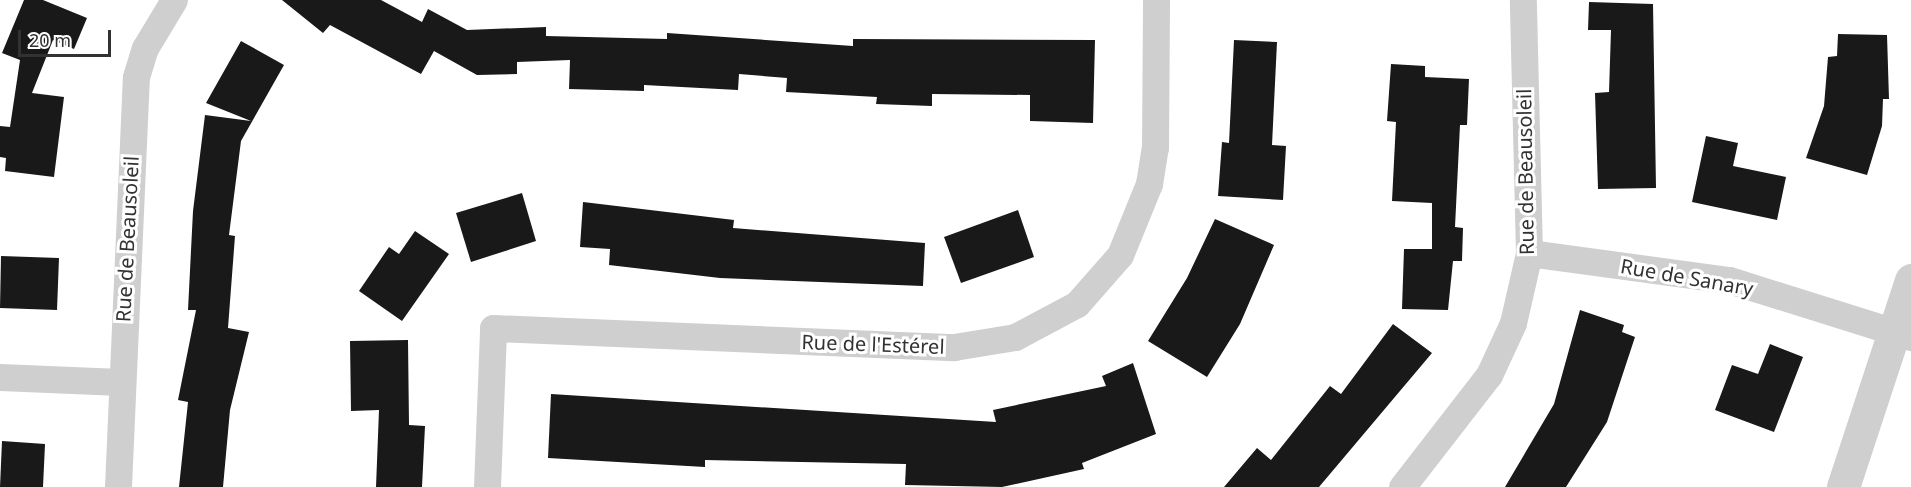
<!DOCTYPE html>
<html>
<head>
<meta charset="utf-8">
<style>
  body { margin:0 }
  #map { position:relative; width:1911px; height:487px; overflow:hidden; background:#fff; font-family:"Noto Sans",sans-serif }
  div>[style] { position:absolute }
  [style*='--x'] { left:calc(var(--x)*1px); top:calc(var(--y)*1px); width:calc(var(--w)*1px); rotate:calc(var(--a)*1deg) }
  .building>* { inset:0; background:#191919 }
  .minor>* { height:27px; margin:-13.5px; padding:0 13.5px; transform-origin:13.5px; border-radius:13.5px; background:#cfcfcf }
  .tertiary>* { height:33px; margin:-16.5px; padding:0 16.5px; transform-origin:16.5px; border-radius:16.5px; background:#cfcfcf }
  span { translate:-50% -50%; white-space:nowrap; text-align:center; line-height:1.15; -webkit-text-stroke:6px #fff; paint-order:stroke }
  .street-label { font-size:20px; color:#323232 }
  .scale { position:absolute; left:18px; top:30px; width:93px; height:27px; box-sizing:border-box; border:3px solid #323232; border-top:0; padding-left:8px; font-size:18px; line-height:21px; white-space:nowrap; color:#323232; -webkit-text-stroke:4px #fff; paint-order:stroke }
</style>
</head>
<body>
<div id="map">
  <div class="building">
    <div style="clip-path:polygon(24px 0,43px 0,87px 18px,74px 49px,53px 40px,32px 93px,64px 97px,54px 177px,5px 171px,6px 158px,0 157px,0 126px,10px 127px,20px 60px,2px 53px)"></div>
    <div style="clip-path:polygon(282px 0,381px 0,422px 22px,428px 9px,467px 30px,546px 27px,546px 36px,667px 39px,667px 33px,853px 46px,853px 39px,1095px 40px,1093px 123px,1030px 121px,1030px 95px,932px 94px,932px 106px,876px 104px,877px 97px,786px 92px,787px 78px,739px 74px,738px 90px,644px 85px,644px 91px,569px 89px,570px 60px,517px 62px,517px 74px,477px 75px,434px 51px,421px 74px,330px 25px,323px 33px)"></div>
    <div style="clip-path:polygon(1589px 2px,1653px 4px,1656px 188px,1598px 189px,1595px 93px,1609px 92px,1611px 30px,1588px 30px)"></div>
    <div style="clip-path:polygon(1838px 34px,1887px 35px,1889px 99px,1883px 99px,1882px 126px,1867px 175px,1806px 158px,1824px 106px,1828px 57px,1837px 56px)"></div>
    <div style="clip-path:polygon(1234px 40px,1277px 42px,1272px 145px,1286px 146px,1283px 200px,1218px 196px,1222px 142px,1229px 143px)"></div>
    <div style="clip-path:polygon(241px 41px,284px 65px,241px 141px,229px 235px,235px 236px,228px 328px,249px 332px,230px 410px,223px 487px,179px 487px,188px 402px,178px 400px,196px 310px,188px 310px,193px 211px,205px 115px,251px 121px,206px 103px)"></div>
    <div style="clip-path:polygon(1391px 64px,1425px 66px,1425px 77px,1469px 79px,1467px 125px,1460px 125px,1455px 227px,1463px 228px,1462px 261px,1453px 261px,1448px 310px,1402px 309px,1404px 249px,1432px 249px,1432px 203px,1392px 201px,1396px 122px,1387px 121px)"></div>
    <div style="clip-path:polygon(1706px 136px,1738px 143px,1733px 166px,1786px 177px,1777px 220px,1692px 202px)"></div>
    <div style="clip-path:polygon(522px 193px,536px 241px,471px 262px,456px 213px)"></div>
    <div style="clip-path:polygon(583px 202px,734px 220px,733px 228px,925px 243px,923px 286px,720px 278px,609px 265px,610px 249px,580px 247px)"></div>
    <div style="clip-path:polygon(1018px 210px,1034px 257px,961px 283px,944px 237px)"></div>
    <div style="clip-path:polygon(1215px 219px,1274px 245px,1240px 324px,1207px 377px,1148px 341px,1187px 278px)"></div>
    <div style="clip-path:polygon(415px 231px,449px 254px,402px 321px,359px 291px,389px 247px,399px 254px)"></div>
    <div style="clip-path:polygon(1px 256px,59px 258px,57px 310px,0 308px)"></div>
    <div style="clip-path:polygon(1580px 310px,1624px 325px,1622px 332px,1635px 337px,1607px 422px,1566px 487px,1505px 487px,1554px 404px)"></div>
    <div style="clip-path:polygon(1393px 324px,1432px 353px,1319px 487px,1224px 487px,1257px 448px,1271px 460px,1330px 386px,1341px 394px)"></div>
    <div style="clip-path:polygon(408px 340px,409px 425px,425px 426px,422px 487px,376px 487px,379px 410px,351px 411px,350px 341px)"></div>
    <div style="clip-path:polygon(1770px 344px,1803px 357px,1774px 432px,1715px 410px,1732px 365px,1758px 374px)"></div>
    <div style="clip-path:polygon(1133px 363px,1156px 434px,1082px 463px,1084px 469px,1002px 487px,905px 485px,906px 464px,705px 460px,705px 467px,548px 458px,551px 394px,996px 422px,993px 410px,1106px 386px,1102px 376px)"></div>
    <div style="clip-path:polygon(2px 441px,45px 444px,43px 487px,0 487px)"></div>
  </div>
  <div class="minor">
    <div style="--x:1529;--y:253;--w:202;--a:7.7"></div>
    <div style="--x:1729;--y:280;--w:191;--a:17.4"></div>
    <div style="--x:0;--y:377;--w:120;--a:2.4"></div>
    <div style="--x:118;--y:487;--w:410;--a:-87.5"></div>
    <div style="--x:136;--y:77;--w:30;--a:-73"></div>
    <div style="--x:145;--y:48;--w:56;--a:-58.9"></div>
    <div style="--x:487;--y:487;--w:159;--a:-87.8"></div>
    <div style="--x:493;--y:328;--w:461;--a:2.4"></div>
    <div style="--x:954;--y:347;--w:62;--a:-9.3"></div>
    <div style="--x:1015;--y:337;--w:70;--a:-28"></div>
    <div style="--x:1077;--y:304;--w:65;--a:-48.7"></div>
    <div style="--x:1120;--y:255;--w:77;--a:-67.8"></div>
    <div style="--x:1149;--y:184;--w:36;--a:-81"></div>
    <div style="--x:1155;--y:148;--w:148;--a:-89.6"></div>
    <div style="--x:1402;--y:487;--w:142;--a:-52.2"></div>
    <div style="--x:1489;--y:375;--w:57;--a:-65.2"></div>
    <div style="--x:1513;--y:323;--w:72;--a:-77.1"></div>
    <div style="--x:1529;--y:253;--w:253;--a:-91.4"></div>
  </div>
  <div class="tertiary">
    <div style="--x:1843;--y:487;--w:218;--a:-71.8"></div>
  </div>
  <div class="street-label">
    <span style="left:1525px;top:172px;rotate:-91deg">Rue de Beausoleil</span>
    <span style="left:127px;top:239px;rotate:-87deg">Rue de Beausoleil</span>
    <span style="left:1687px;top:277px;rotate:10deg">Rue de Sanary</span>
    <span style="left:873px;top:344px;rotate:2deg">Rue de l'Estérel</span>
  </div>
  <div class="scale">20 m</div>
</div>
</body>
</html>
